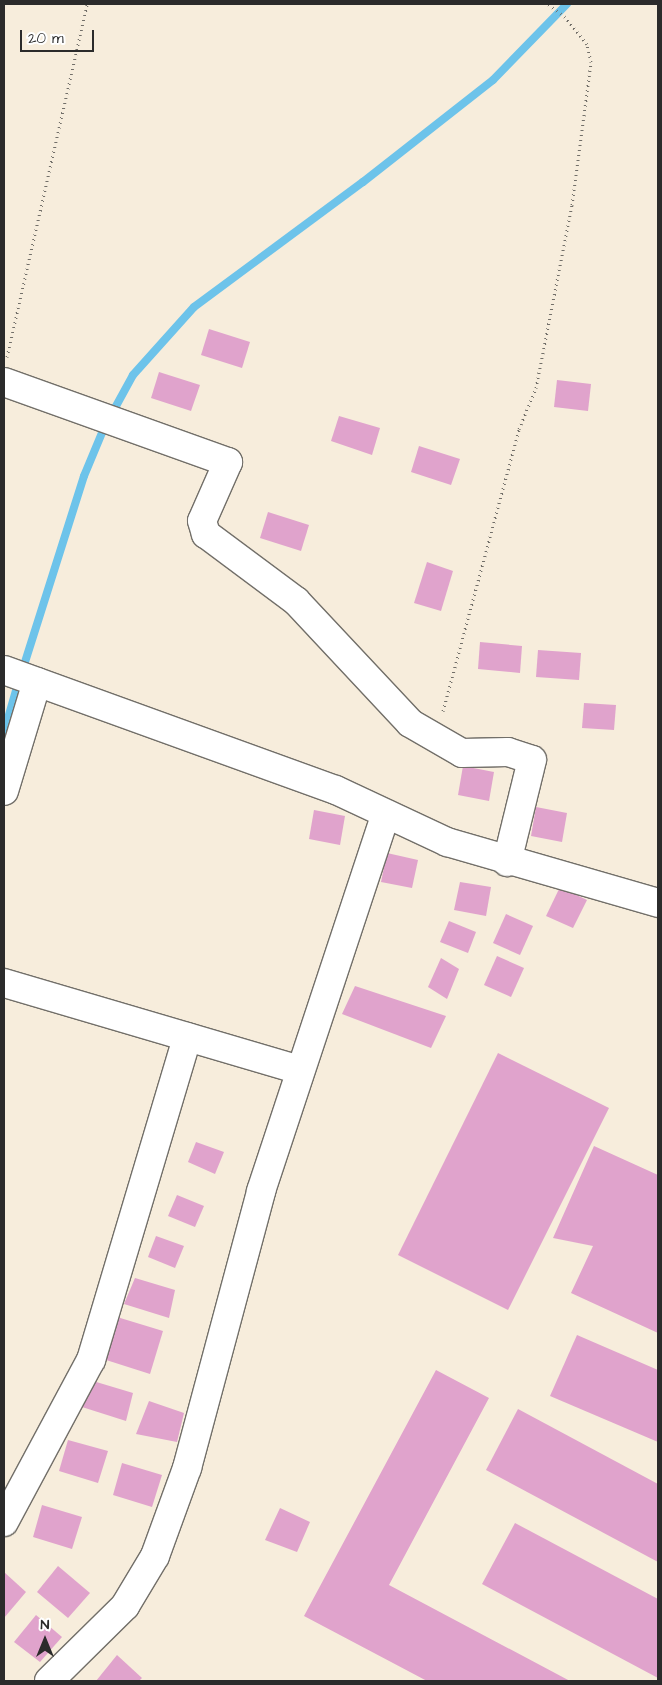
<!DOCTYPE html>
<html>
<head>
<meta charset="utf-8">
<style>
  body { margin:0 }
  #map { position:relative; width:662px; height:1685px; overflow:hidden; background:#f7eddc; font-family:"Architects Daughter",sans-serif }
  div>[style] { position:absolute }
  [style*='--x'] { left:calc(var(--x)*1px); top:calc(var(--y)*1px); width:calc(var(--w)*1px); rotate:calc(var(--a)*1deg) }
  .stream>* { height:8px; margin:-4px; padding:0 4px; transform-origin:4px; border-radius:4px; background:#6dc3ea }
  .building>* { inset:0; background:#e0a3cc }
  .path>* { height:3px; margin-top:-1.5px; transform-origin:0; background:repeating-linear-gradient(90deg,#726f69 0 1px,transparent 0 5px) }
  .roads { filter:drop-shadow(1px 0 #726f69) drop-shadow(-1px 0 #726f69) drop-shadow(0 1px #726f69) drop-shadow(0 -1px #726f69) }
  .minor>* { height:28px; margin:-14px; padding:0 14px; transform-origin:14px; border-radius:14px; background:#fff }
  span { translate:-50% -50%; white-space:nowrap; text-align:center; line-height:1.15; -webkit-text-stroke:5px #fff; paint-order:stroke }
  .frame { position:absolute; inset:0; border:5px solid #2b2b2b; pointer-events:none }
  .north { position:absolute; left:20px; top:1615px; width:50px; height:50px; -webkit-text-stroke:4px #fff; paint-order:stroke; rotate:0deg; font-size:14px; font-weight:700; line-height:20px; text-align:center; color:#2b2b2b }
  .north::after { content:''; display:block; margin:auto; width:18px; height:22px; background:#2b2b2b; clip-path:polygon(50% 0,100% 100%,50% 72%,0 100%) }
  .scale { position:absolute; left:20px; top:30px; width:74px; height:22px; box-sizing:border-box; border:2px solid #2b2b2b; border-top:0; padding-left:6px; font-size:15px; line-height:18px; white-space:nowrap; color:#2b2b2b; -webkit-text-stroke:4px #fff; paint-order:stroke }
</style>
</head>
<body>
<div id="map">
  <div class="stream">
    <div style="--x:25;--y:662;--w:195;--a:-72.4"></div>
    <div style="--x:84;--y:476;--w:52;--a:-67.4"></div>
    <div style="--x:104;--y:428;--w:60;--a:-61.3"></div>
    <div style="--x:133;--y:375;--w:91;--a:-48.1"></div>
    <div style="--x:194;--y:307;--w:210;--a:-36.5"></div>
    <div style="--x:363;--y:182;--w:165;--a:-38.1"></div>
    <div style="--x:493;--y:80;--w:106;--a:-45.8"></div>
    <div style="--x:4;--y:732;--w:47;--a:-73.9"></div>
  </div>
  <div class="building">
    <div style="clip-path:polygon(209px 329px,250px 342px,242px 368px,201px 355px)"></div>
    <div style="clip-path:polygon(159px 372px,200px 385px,191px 411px,151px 398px)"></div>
    <div style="clip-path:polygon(557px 380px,591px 384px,588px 411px,554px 407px)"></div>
    <div style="clip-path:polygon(339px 416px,380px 428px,372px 455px,331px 441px)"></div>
    <div style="clip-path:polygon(419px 446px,460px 459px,451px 485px,411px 472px)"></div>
    <div style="clip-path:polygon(268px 512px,309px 525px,301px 551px,260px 538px)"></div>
    <div style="clip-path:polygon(427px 562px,453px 571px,441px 611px,414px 603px)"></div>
    <div style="clip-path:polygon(480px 642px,522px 646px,520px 673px,478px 669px)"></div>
    <div style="clip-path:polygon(538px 650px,581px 653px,579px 680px,536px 677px)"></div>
    <div style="clip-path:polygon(584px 703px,616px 705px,614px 730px,582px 728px)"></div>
    <div style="clip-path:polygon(463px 766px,494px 772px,489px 801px,458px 795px)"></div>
    <div style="clip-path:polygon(536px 807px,567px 813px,562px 842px,531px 836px)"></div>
    <div style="clip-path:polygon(314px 810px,345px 816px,340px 845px,309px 839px)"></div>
    <div style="clip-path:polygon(387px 853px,418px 860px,412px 888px,381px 882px)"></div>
    <div style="clip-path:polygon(460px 882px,491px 887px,486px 916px,454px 910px)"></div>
    <div style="clip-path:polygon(560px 887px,587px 900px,573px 928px,546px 916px)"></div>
    <div style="clip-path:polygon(506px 914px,533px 926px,520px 955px,493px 943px)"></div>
    <div style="clip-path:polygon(449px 921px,476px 932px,468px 953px,440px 942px)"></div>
    <div style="clip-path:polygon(497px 956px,524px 968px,511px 997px,484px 985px)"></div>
    <div style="clip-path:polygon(441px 958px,459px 969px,447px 999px,428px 987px)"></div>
    <div style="clip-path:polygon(355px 986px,446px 1016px,431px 1048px,342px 1014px)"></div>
    <div style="clip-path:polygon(498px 1053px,609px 1108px,508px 1310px,398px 1255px)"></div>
    <div style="clip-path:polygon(196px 1142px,224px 1152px,215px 1174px,188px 1162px)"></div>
    <div style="clip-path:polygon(594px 1146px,658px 1175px,658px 1333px,571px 1293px,593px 1246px,553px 1238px)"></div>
    <div style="clip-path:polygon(177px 1195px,204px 1206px,195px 1227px,168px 1216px)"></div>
    <div style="clip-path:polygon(156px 1236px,184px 1246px,175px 1268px,148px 1257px)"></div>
    <div style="clip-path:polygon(135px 1278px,175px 1290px,169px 1318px,124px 1304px)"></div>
    <div style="clip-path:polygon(117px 1317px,163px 1331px,150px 1374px,103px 1359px)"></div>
    <div style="clip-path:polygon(577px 1335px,658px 1370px,658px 1442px,550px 1396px)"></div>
    <div style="clip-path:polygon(436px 1370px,489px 1398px,389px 1585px,570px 1681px,427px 1681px,304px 1616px)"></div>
    <div style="clip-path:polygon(93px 1381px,133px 1393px,126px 1421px,82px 1407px)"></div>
    <div style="clip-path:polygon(149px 1401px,184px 1413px,177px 1442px,136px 1434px)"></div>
    <div style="clip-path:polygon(518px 1409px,658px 1484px,658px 1562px,486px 1470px)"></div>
    <div style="clip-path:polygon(68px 1440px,108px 1451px,98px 1483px,59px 1471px)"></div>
    <div style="clip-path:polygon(122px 1463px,162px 1475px,152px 1507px,113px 1495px)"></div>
    <div style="clip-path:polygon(42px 1505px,82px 1517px,72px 1549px,33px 1537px)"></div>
    <div style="clip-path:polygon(280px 1508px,310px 1522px,297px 1552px,265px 1540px)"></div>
    <div style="clip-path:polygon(515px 1523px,658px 1599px,658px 1678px,482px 1584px)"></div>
    <div style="clip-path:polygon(58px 1566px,90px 1593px,68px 1618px,37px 1592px)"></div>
    <div style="clip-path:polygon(4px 1572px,26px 1592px,4px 1618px)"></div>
    <div style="clip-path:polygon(36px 1615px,62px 1637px,40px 1662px,14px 1642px)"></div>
    <div style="clip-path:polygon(117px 1655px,142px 1678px,139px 1681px,96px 1681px)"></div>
  </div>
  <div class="path">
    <div style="--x:7;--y:357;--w:362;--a:-77.2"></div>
    <div style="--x:443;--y:711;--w:292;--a:-74.9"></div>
    <div style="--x:519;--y:429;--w:44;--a:-67.5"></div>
    <div style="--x:536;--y:388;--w:187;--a:-78.9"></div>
    <div style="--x:572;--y:205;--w:144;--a:-82.4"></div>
    <div style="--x:591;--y:62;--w:18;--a:-103"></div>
    <div style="--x:587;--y:44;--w:35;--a:-129"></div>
    <div style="--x:565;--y:17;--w:21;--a:-143"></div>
  </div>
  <div class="roads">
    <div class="minor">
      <div style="--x:4;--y:382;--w:238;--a:19.7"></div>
      <div style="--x:228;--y:462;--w:64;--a:113.8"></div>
      <div style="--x:202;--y:521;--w:14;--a:73"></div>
      <div style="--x:206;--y:534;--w:112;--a:36.7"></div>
      <div style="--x:296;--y:601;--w:167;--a:46.9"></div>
      <div style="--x:410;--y:723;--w:60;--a:30"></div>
      <div style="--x:462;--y:753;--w:46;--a:-1.2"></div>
      <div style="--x:508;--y:752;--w:25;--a:18"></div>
      <div style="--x:532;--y:760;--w:105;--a:103.8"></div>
      <div style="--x:4;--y:670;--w:353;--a:19.9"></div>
      <div style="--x:336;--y:790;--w:123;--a:25.1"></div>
      <div style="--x:447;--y:842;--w:220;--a:16.1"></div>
      <div style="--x:4;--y:791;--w:114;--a:-73.2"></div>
      <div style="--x:4;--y:983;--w:308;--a:16.4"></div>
      <div style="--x:4;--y:1522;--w:184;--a:-61.8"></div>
      <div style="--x:91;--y:1360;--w:337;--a:-73.4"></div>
      <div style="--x:49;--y:1681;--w:107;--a:-44.6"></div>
      <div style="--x:125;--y:1606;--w:58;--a:-59"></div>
      <div style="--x:155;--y:1556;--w:94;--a:-70"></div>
      <div style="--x:187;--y:1468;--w:287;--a:-75"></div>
      <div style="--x:261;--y:1191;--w:397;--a:-71.7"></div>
    </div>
  </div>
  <div class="frame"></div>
  <div class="north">N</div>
  <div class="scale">20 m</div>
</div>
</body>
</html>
